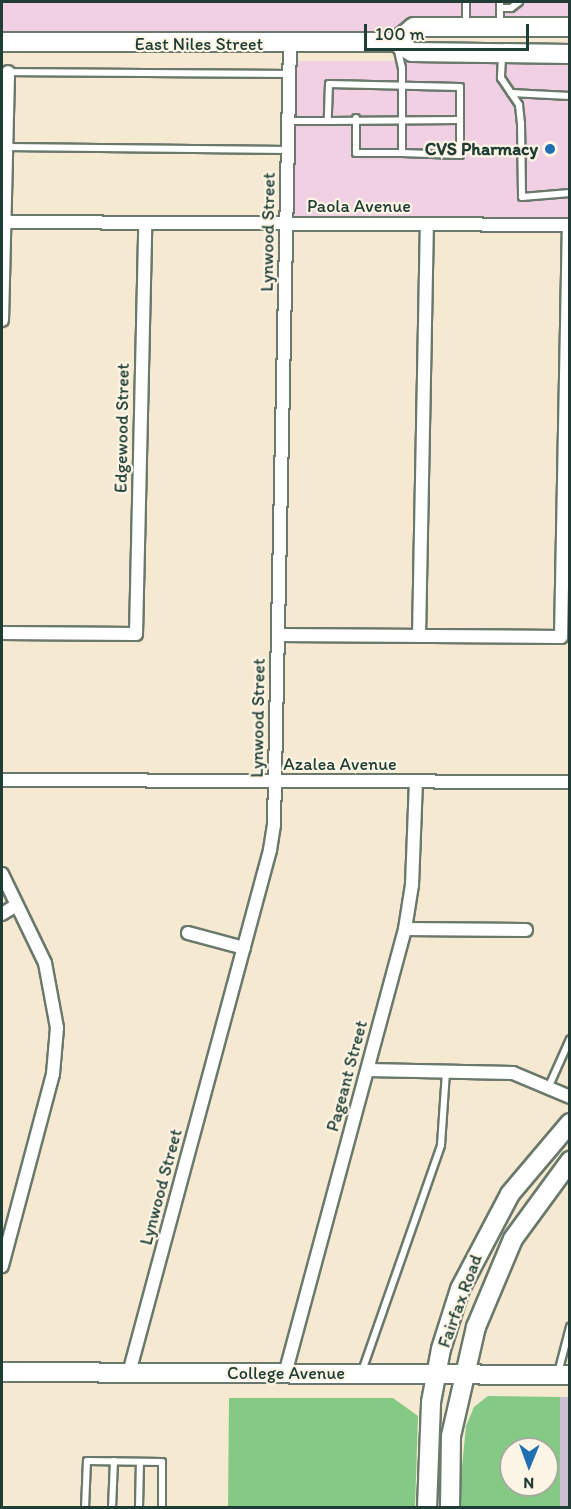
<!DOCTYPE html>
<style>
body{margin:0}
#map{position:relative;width:571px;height:1509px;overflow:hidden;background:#f6e9d1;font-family:Itim,sans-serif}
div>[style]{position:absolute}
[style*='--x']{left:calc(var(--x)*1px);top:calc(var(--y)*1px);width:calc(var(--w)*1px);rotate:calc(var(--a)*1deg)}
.built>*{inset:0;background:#f1d0e3;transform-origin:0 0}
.industrial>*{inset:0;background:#cebed1;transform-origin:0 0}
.green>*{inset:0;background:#84ca85}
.roads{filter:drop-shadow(2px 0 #6a796b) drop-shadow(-2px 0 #6a796b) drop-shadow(0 2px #6a796b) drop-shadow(0 -2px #6a796b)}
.lane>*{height:6px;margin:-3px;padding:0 3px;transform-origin:3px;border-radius:3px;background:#fff}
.street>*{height:12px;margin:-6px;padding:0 6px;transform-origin:6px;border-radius:6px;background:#fff}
.secondary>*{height:18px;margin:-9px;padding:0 9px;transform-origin:9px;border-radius:9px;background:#fff}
.dots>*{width:16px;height:16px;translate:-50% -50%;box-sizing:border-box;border:3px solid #fcf5e5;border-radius:50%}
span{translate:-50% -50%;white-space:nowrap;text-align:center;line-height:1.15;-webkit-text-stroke:4.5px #fcf5e5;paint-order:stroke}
.street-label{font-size:18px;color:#1f3d34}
.poi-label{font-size:18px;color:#1f3d34;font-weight:700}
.right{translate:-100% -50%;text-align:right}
.frame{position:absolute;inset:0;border:3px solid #1f3d34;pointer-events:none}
.north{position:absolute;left:499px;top:1437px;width:60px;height:60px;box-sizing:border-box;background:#fcf5e5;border:2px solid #a4ab9e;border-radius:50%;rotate:181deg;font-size:16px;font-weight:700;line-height:24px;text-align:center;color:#1f3d34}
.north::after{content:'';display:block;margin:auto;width:21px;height:27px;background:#1f6fb2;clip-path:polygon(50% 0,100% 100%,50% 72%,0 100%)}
.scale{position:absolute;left:364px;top:24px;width:165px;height:27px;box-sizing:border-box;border:3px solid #1f3d34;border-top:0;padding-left:8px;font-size:18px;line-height:21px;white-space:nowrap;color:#1f3d34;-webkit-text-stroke:4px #fcf5e5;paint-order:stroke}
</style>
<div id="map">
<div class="built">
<i style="left:2px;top:2px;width:567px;height:36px"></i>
<i style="left:294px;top:61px;width:275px;height:159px"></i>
</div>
<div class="industrial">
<i style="left:560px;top:1397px;width:9px;height:110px"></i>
</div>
<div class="green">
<i style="clip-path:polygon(evenodd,488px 1396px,560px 1397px,560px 1507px,458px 1508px,466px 1426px,474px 1407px,488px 1396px,511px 1449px,547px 1449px,547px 1485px,511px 1485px,511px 1449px)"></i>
<i style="clip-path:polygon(229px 1398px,393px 1398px,418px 1416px,415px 1507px,228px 1507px)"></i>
</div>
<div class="roads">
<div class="lane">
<i style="--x:466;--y:2;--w:22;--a:90"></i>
<i style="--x:500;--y:8;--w:11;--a:0"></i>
<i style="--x:511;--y:8;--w:10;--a:-37"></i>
<i style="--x:500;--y:25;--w:23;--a:-90"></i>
<i style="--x:502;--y:57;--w:21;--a:93"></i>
<i style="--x:501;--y:78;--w:32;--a:56"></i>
<i style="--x:519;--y:105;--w:18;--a:84"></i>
<i style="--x:521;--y:123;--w:74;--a:89.2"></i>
<i style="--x:522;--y:197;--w:48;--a:-4.8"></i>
<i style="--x:2;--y:72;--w:288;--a:0.4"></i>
<i style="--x:511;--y:93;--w:59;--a:2.9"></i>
<i style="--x:356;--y:118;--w:35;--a:90"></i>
<i style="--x:356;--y:153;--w:46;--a:0"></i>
<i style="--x:402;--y:153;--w:85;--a:-90"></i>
<i style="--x:402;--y:68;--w:22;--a:-103"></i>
<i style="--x:289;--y:121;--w:39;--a:0"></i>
<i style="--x:6;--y:147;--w:282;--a:0.6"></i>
<i style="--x:402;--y:153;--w:58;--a:2"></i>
<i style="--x:460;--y:155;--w:68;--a:-90"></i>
<i style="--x:460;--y:87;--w:131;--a:-178.7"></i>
<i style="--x:329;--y:84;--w:37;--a:92"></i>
<i style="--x:328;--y:121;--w:132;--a:-0.4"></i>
<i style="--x:549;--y:1086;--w:51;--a:-65.9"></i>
<i style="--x:362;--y:1371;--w:239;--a:-70.7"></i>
<i style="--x:441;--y:1145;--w:74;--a:-86.1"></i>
<i style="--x:558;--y:1373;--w:48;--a:-75.4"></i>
<i style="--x:85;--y:1508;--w:47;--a:-87.6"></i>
<i style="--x:87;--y:1461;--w:75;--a:0.8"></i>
<i style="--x:162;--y:1462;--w:46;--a:90"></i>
<i style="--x:112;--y:1508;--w:47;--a:-87.6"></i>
<i style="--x:139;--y:1508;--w:46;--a:-88.8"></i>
</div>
<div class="street">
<i style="--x:4;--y:222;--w:566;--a:0.3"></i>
<i style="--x:2;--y:320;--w:248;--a:-88.6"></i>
<i style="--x:2;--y:633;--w:134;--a:0.4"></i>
<i style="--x:136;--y:634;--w:411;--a:-88.7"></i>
<i style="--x:278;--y:635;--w:283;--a:0.4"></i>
<i style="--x:561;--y:637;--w:412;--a:-88.9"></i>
<i style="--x:419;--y:636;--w:412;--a:-88.9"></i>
<i style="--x:2;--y:780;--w:568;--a:0.2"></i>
<i style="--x:2;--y:874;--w:99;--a:64.2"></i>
<i style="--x:45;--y:963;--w:66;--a:79.5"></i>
<i style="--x:57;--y:1028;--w:46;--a:95"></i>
<i style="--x:53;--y:1074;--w:199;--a:104.9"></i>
<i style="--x:2;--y:914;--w:15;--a:-32"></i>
<i style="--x:405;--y:929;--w:121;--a:0.5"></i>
<i style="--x:188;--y:933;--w:58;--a:15"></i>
<i style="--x:368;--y:1070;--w:145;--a:1.2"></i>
<i style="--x:513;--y:1073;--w:62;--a:22.8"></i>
<i style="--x:129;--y:1373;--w:542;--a:-74.91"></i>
<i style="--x:270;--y:850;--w:25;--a:-81"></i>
<i style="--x:274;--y:825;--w:781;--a:-88.83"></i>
<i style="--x:285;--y:1374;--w:461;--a:-74.9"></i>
<i style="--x:405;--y:929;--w:45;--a:-81"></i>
<i style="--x:412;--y:885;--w:103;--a:-87.8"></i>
</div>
<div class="secondary">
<i style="--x:2;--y:42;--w:394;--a:0"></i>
<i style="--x:396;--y:42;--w:19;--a:32"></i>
<i style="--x:412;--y:52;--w:158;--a:0.7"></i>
<i style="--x:396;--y:42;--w:23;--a:-40"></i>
<i style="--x:414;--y:27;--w:156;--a:0"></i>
<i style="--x:2;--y:1372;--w:568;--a:0.3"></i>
<i style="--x:427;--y:1508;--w:106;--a:-87.8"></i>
<i style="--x:431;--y:1402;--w:54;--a:-79.3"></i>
<i style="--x:441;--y:1349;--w:63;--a:-72.4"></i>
<i style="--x:460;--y:1289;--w:107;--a:-62.2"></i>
<i style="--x:510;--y:1194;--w:93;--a:-49.8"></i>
<i style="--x:450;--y:1508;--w:72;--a:-89.2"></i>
<i style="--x:451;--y:1436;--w:112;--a:-77.1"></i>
<i style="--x:476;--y:1327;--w:95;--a:-67.2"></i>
<i style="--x:513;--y:1239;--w:97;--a:-53.8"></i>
</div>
</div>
<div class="dots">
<i style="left:550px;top:149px;background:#1f6fb2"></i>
</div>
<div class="street-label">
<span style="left:199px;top:44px">East Niles Street</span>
<span style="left:359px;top:206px">Paola Avenue</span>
<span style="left:268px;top:232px;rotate:-89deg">Lynwood Street</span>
<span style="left:122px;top:428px;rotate:-89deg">Edgewood Street</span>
<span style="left:258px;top:718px;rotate:-89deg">Lynwood Street</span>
<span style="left:340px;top:764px">Azalea Avenue</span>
<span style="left:347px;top:1076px;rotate:-75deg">Pageant Street</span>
<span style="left:161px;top:1187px;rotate:-75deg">Lynwood Street</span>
<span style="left:460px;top:1301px;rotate:-70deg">Fairfax Road</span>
<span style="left:286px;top:1373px">College Avenue</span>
</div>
<div class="poi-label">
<span class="right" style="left:538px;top:149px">CVS Pharmacy</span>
</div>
<div class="frame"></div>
<div class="north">N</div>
<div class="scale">100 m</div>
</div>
